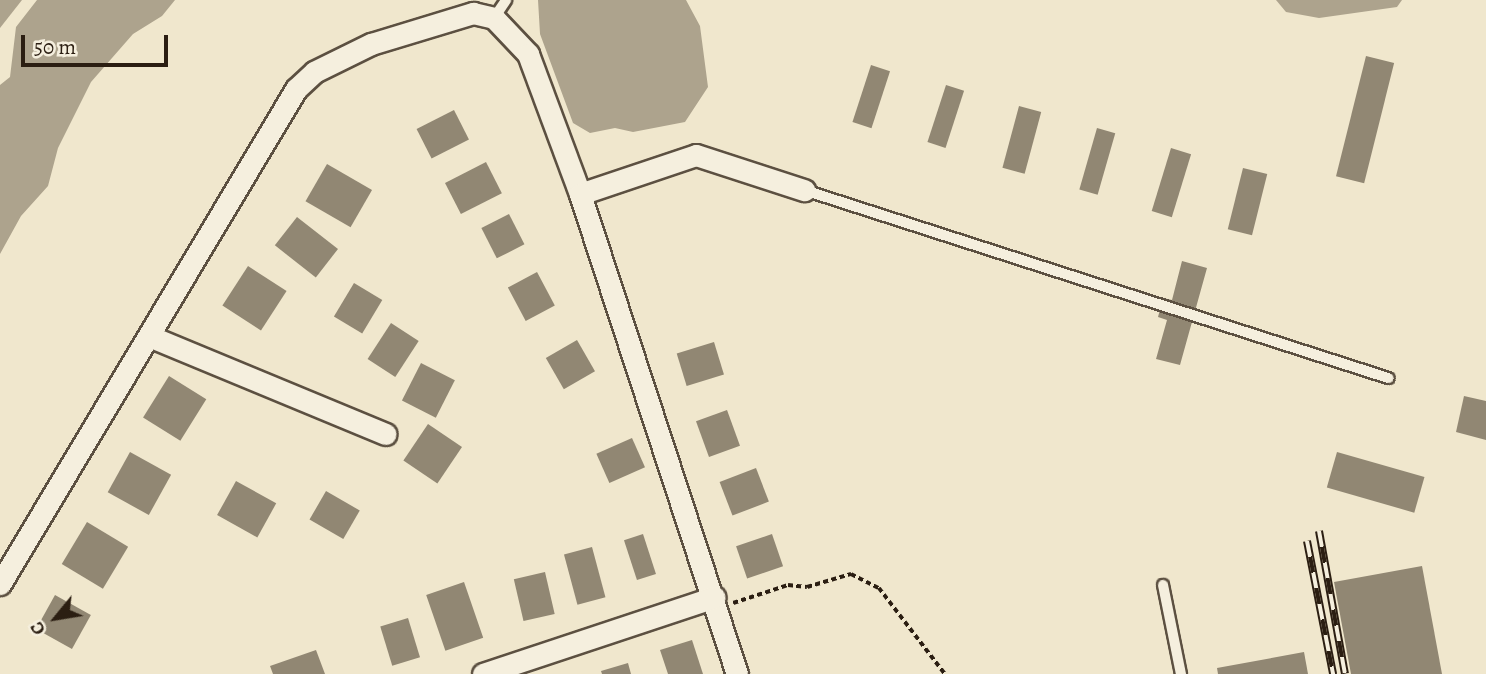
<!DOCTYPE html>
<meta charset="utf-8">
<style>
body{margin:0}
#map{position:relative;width:1486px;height:674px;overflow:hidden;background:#f0e7cd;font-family:Alegreya,serif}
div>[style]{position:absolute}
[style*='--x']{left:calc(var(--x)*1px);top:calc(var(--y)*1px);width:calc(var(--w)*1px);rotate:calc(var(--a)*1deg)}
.water>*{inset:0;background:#ada38d}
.building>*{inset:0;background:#918773;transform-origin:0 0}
.path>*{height:3.5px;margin-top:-1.75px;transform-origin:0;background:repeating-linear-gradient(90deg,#2b1e12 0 5px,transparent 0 8.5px)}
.roads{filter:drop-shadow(2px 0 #5c5041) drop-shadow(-2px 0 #5c5041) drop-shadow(0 2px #5c5041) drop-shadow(0 -2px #5c5041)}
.lane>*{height:10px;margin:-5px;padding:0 5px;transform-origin:5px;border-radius:5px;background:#f5efde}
.street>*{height:21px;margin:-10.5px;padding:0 10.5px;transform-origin:10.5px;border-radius:10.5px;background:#f5efde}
.rail>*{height:8px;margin-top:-4px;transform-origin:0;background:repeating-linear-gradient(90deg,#f5efde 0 16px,#2b1e12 0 32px);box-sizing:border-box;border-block:2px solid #2b1e12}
span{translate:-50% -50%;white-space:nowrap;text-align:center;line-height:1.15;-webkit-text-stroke:5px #f5efde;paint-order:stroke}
.north{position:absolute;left:21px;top:583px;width:70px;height:70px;-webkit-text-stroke:5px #f5efde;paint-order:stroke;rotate:240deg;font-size:19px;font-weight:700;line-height:28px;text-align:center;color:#2b1e12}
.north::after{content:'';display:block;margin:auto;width:24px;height:32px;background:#2b1e12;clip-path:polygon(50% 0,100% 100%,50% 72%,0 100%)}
.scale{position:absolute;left:21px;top:35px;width:147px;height:32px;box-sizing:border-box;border:4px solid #2b1e12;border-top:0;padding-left:9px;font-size:21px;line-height:24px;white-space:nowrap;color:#2b1e12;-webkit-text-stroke:5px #f5efde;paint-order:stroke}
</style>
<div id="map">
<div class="water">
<i style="clip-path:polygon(0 0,22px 0,0 28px)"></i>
<i style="clip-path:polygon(37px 0,175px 0,162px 16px,133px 34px,91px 82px,58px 148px,48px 186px,21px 216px,0 254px,0 85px,10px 77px,16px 27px)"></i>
<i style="clip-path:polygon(538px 0,686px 0,700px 26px,708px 87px,685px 122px,633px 132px,615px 128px,590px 133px,573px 123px,540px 34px)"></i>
<i style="clip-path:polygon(1276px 0,1402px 0,1397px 7px,1319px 18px,1286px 12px)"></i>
</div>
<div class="building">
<i style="left:1366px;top:56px;width:29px;height:124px;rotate:14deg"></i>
<i style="left:871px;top:65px;width:20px;height:60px;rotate:18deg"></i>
<i style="left:946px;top:85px;width:19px;height:60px;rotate:18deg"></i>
<i style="left:1019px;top:106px;width:23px;height:64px;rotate:15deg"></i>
<i style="left:454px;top:110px;width:33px;height:42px;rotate:63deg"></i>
<i style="left:1097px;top:128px;width:19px;height:64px;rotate:16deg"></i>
<i style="left:1171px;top:148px;width:21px;height:66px;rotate:17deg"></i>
<i style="left:486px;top:162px;width:35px;height:46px;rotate:63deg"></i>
<i style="left:327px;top:164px;width:52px;height:43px;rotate:30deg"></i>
<i style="left:1243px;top:168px;width:25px;height:63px;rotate:14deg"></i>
<i style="left:509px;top:214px;width:34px;height:31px;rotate:63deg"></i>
<i style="left:297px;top:217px;width:52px;height:36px;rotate:38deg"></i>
<i style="clip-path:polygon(1182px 261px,1207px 268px,1180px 365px,1156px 359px,1167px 320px,1158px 317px,1163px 298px,1172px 300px)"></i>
<i style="left:248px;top:266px;width:46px;height:47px;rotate:33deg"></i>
<i style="left:537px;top:272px;width:38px;height:33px;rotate:62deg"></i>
<i style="left:354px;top:283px;width:33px;height:39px;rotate:31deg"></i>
<i style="left:391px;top:323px;width:33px;height:43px;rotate:33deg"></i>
<i style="left:577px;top:340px;width:36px;height:36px;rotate:60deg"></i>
<i style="left:714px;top:342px;width:34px;height:39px;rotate:73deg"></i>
<i style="left:421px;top:363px;width:38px;height:42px;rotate:27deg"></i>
<i style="left:169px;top:376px;width:44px;height:49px;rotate:32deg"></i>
<i style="clip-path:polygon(1464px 396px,1486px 401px,1486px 440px,1456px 432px)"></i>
<i style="left:727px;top:410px;width:38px;height:33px;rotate:70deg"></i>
<i style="left:428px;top:424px;width:41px;height:44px;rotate:34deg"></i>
<i style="left:632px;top:438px;width:32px;height:39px;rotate:66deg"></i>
<i style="left:130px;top:452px;width:47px;height:46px;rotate:29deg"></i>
<i style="left:1337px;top:452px;width:91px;height:37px;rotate:16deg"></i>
<i style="left:756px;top:468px;width:36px;height:39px;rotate:69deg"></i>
<i style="left:236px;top:481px;width:46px;height:39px;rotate:29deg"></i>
<i style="left:326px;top:491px;width:39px;height:33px;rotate:30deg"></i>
<i style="left:87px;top:522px;width:48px;height:49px;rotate:31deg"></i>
<i style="left:643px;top:534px;width:42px;height:20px;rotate:72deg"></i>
<i style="left:772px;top:534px;width:34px;height:38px;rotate:71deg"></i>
<i style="left:592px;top:547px;width:52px;height:29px;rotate:75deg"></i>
<i style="clip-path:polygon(1422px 566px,1442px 674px,1351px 674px,1334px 582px)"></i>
<i style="left:545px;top:572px;width:43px;height:32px;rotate:77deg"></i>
<i style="left:464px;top:582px;width:59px;height:40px;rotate:71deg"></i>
<i style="left:55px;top:595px;width:41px;height:39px;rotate:29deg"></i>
<i style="left:408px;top:618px;width:41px;height:29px;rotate:73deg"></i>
<i style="clip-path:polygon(692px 640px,703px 674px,668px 674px,660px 650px)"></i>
<i style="clip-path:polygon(316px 650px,325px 674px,273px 674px,270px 666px)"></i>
<i style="clip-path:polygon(1304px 652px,1308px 674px,1218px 674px,1217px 668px)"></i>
<i style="clip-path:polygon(628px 663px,631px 674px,602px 674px,601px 671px)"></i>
</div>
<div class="path">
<i style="--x:733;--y:603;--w:58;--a:-18.1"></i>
<i style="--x:788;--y:585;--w:19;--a:6"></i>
<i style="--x:807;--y:587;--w:46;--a:-16.5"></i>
<i style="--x:851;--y:574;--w:31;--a:27"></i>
<i style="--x:879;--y:588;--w:108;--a:52.5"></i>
</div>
<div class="roads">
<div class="lane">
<i style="--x:494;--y:18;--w:22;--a:-56"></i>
<i style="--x:804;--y:190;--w:614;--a:17.84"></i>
<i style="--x:1163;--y:585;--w:91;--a:78.6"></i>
</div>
<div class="street">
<i style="--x:580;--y:194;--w:122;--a:-18.6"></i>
<i style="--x:696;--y:155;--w:114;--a:18"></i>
<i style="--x:149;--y:336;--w:256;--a:22.5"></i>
<i style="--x:0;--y:584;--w:577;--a:-59.12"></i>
<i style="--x:296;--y:89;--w:25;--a:-43"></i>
<i style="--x:314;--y:72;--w:64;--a:-26.2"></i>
<i style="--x:371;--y:44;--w:107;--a:-16.9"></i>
<i style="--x:473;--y:13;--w:22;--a:13"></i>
<i style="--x:494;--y:18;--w:50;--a:46.6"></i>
<i style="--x:528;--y:54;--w:149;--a:69.6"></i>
<i style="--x:580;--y:194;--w:505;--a:71.89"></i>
<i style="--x:483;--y:674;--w:244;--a:-18.4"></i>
</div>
</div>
<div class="rail">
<i style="--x:1319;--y:531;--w:145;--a:79.7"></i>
<i style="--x:1307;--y:541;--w:136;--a:78.9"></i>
</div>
<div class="north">С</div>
<div class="scale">50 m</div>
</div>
